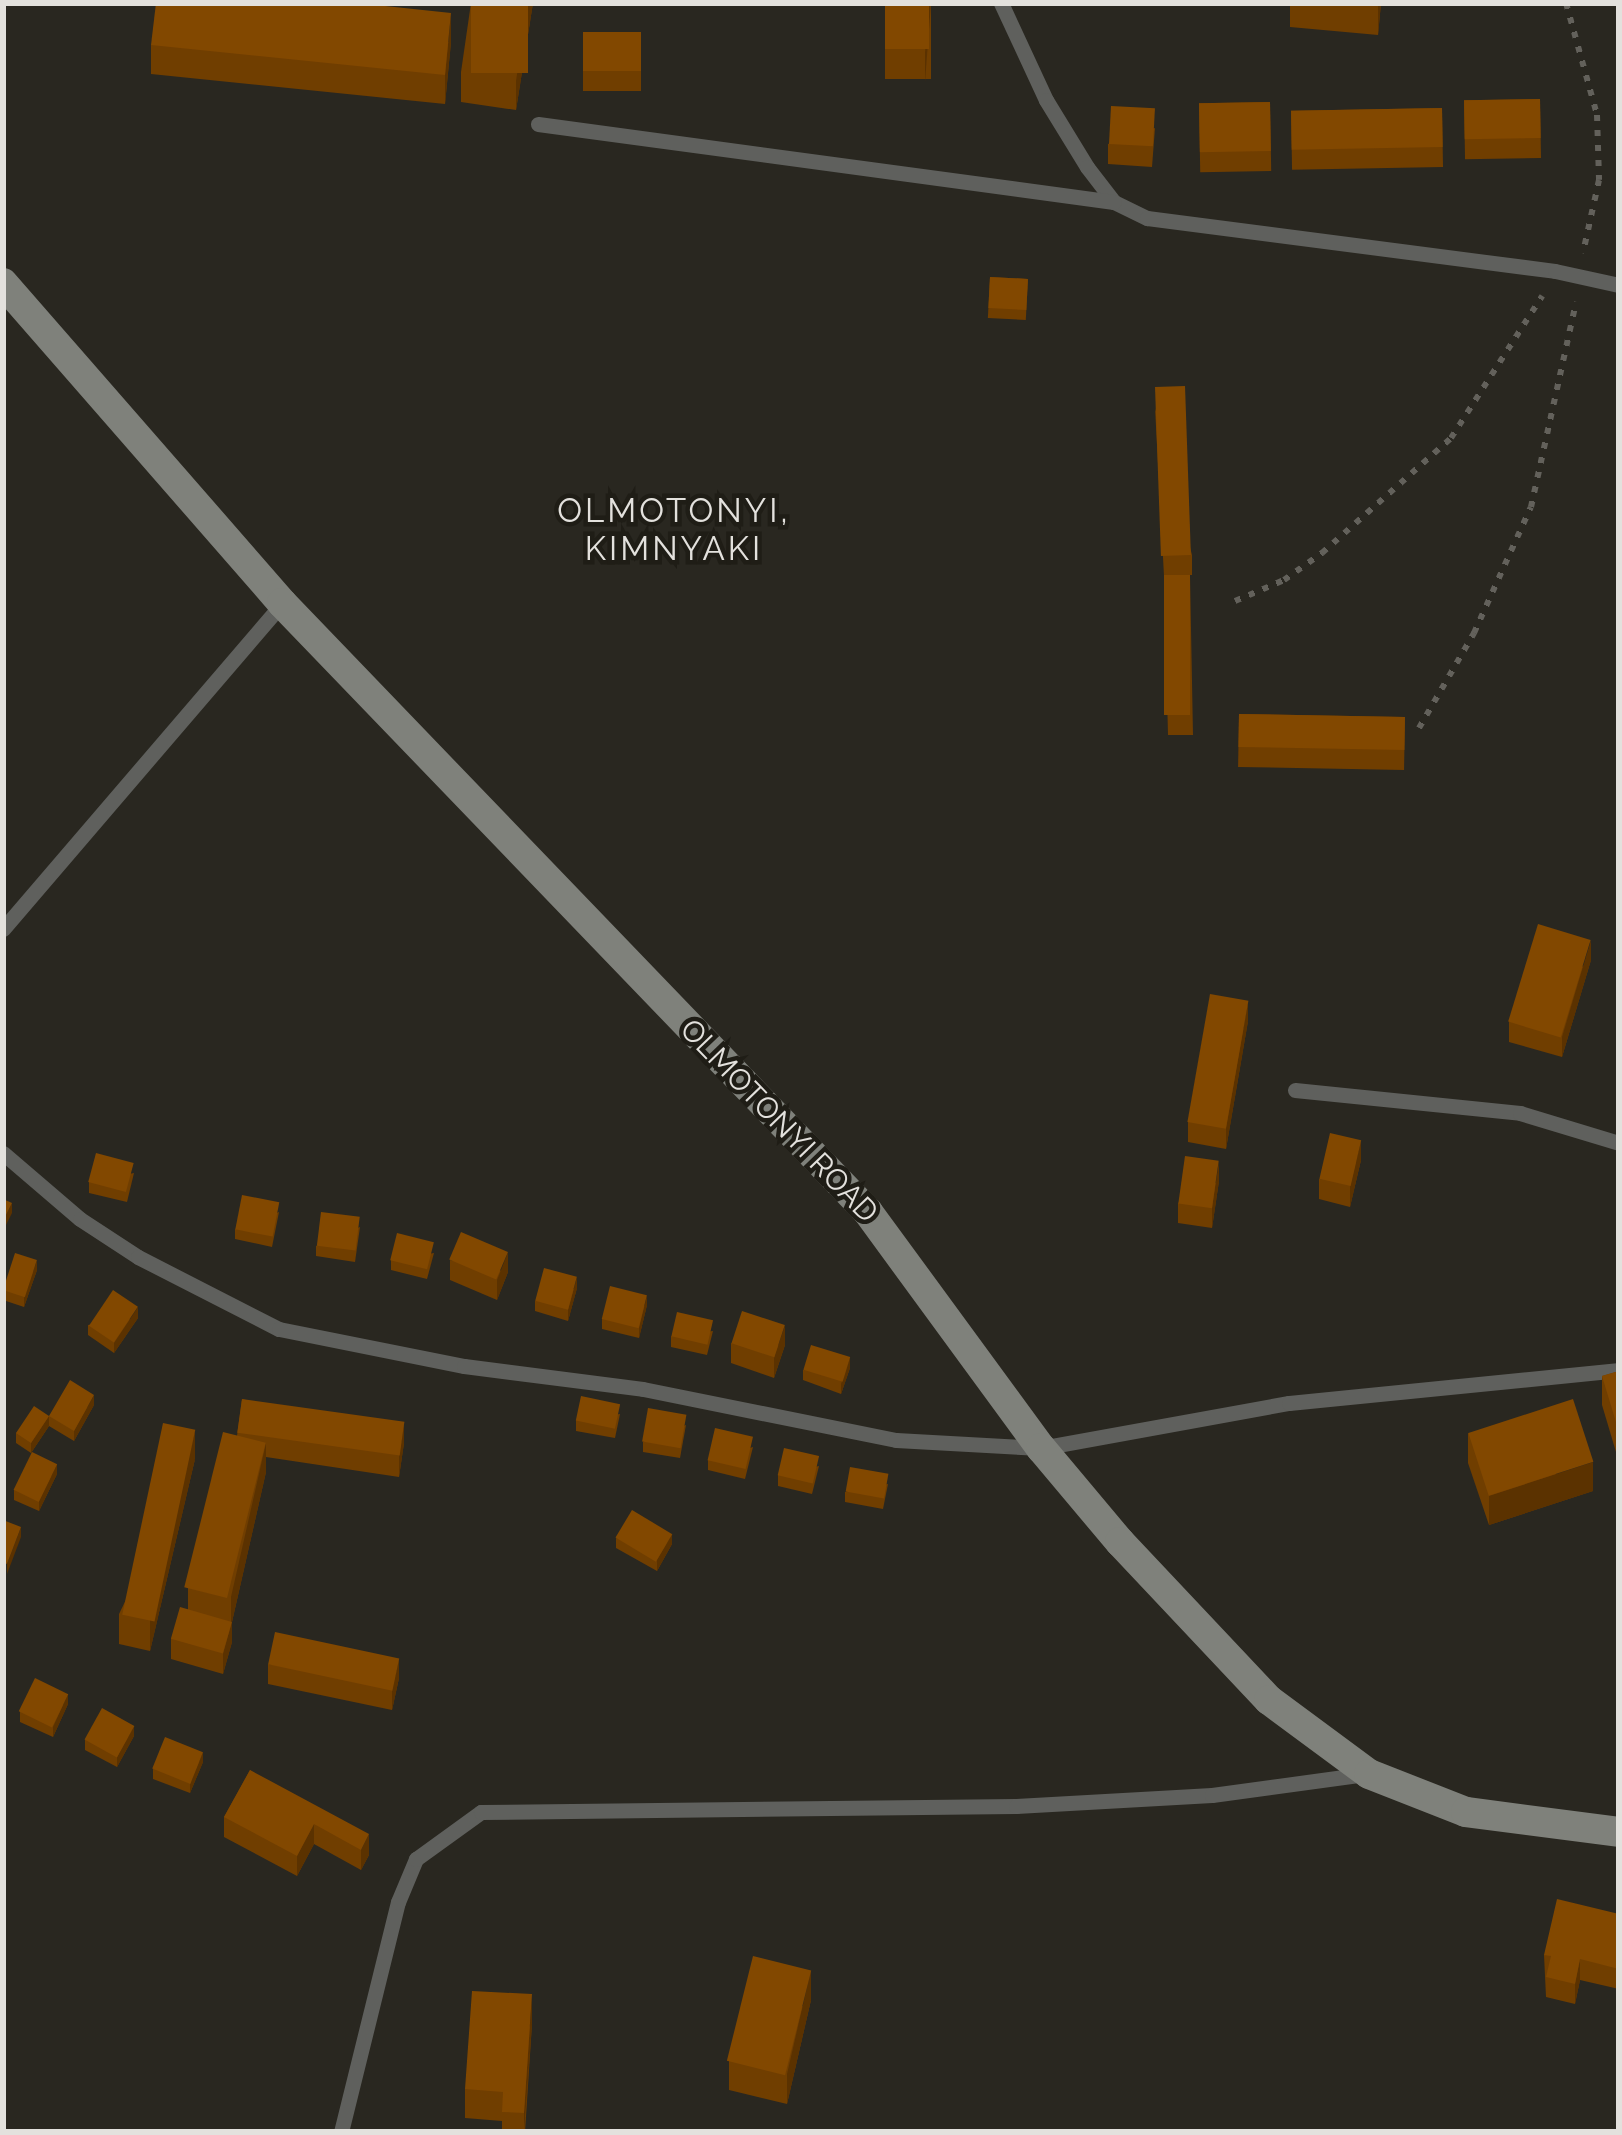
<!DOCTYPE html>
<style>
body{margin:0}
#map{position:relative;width:1622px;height:2135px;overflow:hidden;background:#292720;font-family:Raleway,sans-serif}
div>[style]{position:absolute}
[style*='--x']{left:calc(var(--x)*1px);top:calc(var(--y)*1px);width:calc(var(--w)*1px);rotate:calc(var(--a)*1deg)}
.path>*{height:6px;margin-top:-3px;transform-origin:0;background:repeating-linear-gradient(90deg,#63615b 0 6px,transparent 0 15px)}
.lane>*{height:15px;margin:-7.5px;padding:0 7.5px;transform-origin:7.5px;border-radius:7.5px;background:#5f605d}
.secondary>*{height:30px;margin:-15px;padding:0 15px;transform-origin:15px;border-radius:15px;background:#7f817b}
.wall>*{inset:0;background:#703e00;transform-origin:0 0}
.shaded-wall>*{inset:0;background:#5b3200}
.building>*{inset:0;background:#824800;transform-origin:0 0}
span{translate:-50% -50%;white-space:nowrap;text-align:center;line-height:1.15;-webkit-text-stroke:9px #1f1d16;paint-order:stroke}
.street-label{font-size:30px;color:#e3e1dd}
.neighbourhood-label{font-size:33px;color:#e3e1dd;letter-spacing:3px}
.frame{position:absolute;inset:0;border:6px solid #e3e1dd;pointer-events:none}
</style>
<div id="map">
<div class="path">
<i style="--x:1566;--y:3;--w:116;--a:74.5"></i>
<i style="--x:1597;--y:115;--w:65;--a:88.2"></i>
<i style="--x:1599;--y:180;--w:75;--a:102.4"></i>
<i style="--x:1235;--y:601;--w:53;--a:-23.2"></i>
<i style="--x:1284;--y:580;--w:47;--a:-35.4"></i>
<i style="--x:1322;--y:553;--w:173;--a:-41.7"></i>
<i style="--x:1451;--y:438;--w:169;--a:-57.3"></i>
<i style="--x:1419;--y:728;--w:110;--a:-59.9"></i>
<i style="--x:1474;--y:633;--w:138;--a:-65.7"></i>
<i style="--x:1531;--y:507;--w:210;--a:-77.6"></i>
</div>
<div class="lane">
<i style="--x:1001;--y:3;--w:107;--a:65.1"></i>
<i style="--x:1046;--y:100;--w:79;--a:58.5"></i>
<i style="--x:1087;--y:167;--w:44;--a:52.4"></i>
<i style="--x:1114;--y:202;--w:37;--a:26"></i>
<i style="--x:1147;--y:218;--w:411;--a:7.4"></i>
<i style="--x:1555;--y:271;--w:66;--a:12.3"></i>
<i style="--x:538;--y:124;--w:581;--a:7.71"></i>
<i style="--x:3;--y:929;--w:429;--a:-49.4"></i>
<i style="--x:1295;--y:1090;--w:226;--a:5.8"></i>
<i style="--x:1520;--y:1113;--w:103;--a:16.9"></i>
<i style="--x:3;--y:1153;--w:101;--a:40.6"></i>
<i style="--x:80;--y:1219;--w:69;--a:33.2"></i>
<i style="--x:138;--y:1257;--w:158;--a:27.1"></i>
<i style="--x:279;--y:1329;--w:189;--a:11.3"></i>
<i style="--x:464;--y:1366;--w:180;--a:7.3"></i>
<i style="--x:643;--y:1389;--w:258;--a:11.4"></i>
<i style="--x:896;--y:1440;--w:145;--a:3.2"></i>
<i style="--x:1041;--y:1448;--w:252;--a:-10.3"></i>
<i style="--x:1289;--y:1403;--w:332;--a:-5.7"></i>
<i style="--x:341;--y:2132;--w:237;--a:-76.1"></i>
<i style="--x:398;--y:1902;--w:47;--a:-67.3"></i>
<i style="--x:416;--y:1859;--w:80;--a:-35.9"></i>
<i style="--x:481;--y:1812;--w:535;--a:-0.64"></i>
<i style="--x:1016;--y:1806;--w:196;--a:-3.2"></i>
<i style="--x:1212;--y:1795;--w:155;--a:-7.8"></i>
</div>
<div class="secondary">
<i style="--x:3;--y:283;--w:425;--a:48.9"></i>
<i style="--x:282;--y:603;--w:845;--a:46.1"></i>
<i style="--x:868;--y:1212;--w:293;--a:53.8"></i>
<i style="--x:1041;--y:1448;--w:123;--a:50"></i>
<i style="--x:1120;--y:1542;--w:217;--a:46.7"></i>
<i style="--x:1269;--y:1700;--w:124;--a:36.5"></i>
<i style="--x:1369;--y:1774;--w:104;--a:21.4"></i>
<i style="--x:1466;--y:1812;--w:154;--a:7.4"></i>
</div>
<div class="wall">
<i style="clip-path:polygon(471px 3px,533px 3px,516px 110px,461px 102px,461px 72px)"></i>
<i style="left:885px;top:3px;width:46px;height:76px"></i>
<i style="clip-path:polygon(1290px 3px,1381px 3px,1378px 35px,1290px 27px)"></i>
<i style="left:583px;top:32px;width:58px;height:59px"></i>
<i style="clip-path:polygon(451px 42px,445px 104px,151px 74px,151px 45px)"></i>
<i style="left:1540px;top:99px;width:59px;height:76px;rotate:89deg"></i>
<i style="left:1270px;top:102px;width:69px;height:71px;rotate:89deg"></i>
<i style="left:1442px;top:108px;width:59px;height:151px;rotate:89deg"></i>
<i style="clip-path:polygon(1155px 128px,1152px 167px,1108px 164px,1108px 144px)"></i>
<i style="left:990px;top:277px;width:38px;height:41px;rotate:3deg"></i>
<i style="clip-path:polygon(1155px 408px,1192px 555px,1192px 575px,1190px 575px,1193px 735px,1168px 735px,1164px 576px)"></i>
<i style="left:1239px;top:714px;width:166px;height:53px;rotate:1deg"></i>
<i style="clip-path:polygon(1591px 960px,1562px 1057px,1509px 1042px,1509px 1022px)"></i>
<i style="clip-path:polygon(1248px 1021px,1226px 1149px,1188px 1142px,1188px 1122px)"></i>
<i style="clip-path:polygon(1361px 1160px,1350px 1207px,1319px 1199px,1319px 1179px)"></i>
<i style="clip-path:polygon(134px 1173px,127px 1202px,89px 1193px,89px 1182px)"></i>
<i style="clip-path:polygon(1219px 1181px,1212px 1228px,1178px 1223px,1178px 1203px)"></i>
<i style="clip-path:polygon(279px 1212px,272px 1247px,235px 1239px,235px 1229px)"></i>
<i style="clip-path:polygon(360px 1227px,355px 1262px,316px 1256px,316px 1246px)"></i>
<i style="clip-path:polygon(434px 1253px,427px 1279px,391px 1270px,391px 1260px)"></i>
<i style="clip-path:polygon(450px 1260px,508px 1272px,497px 1300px,450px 1280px)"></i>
<i style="clip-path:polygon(37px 1270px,24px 1307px,3px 1300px,3px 1288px)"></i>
<i style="clip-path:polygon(577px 1288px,568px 1321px,535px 1311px,535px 1301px)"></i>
<i style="clip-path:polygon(647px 1305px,639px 1338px,602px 1329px,602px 1319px)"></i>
<i style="clip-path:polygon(138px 1318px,114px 1353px,88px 1335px,88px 1325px)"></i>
<i style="clip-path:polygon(713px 1331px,707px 1355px,671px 1347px,671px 1336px)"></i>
<i style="clip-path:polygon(731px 1343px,785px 1345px,774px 1378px,731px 1363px)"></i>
<i style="clip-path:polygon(850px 1368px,841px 1394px,803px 1380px,803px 1370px)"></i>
<i style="clip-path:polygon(1619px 1371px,1619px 1462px,1602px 1405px,1602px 1376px)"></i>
<i style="clip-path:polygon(242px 1399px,404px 1443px,399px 1477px,266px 1457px,266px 1472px,232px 1622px,232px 1642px,223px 1674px,171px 1659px,171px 1639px,188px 1609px,188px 1588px,237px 1436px)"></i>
<i style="clip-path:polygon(94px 1405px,74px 1441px,49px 1426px,31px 1453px,16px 1443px,16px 1433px,49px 1416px)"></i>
<i style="clip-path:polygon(620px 1414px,615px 1438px,576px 1431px,576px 1420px)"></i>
<i style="clip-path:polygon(686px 1425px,680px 1458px,643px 1452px,643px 1442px)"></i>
<i style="clip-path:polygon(1468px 1433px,1593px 1491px,1489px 1525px,1468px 1463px)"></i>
<i style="clip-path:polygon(753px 1447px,745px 1479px,708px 1470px,708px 1460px)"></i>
<i style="clip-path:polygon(195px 1459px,150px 1651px,119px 1644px,119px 1614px)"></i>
<i style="clip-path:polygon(819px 1466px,812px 1494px,778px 1486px,778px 1475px)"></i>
<i style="clip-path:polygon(57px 1474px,39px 1511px,14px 1500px,14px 1490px)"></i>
<i style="clip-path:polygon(888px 1484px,883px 1509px,845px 1502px,845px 1492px)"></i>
<i style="clip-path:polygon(616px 1538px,672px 1544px,657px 1571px,616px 1548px)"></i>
<i style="clip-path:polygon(268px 1664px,399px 1678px,392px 1710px,268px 1684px)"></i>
<i style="clip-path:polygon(68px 1704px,53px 1737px,20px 1722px,20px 1712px)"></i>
<i style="clip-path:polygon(134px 1736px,117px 1767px,85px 1750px,85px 1740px)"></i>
<i style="clip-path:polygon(203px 1762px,190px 1793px,153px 1779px,153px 1769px)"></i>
<i style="clip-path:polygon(250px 1770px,369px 1855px,361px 1870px,314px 1844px,297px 1876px,224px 1837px,224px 1817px)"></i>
<i style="clip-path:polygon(1619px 1914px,1619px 1989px,1580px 1980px,1575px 2004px,1546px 1997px,1544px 1955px)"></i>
<i style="clip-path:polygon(811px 2000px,787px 2104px,729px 2090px,729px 2061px)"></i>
<i style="clip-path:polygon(532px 2024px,525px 2132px,502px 2132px,502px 2121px,465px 2118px,465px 2089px)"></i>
</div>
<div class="shaded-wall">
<i style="clip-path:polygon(528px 3px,533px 3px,516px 110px,516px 81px)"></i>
<i style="clip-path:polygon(929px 3px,931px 3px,925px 82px,925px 53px)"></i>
<i style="clip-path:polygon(1378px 3px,1381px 3px,1378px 35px)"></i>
<i style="clip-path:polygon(451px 13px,451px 42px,445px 104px,445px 75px)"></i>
<i style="clip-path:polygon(1591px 940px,1591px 960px,1562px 1057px,1562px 1037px)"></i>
<i style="clip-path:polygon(1248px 1001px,1248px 1021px,1226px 1149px,1226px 1129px)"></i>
<i style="clip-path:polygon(1361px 1140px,1361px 1160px,1350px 1207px,1350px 1187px)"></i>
<i style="clip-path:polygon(1219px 1161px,1219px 1181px,1212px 1228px,1212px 1208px)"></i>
<i style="clip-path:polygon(12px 1203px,12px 1213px,3px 1231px,3px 1221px)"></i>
<i style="clip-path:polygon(508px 1252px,508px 1272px,497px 1300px,497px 1280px)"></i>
<i style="clip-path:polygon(37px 1260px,37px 1270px,24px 1307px,24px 1297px)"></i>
<i style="clip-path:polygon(577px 1277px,577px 1288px,568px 1321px,568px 1310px)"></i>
<i style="clip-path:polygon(647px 1295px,647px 1305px,639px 1338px,639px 1328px)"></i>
<i style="clip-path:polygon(138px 1307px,138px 1318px,114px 1353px,114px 1343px)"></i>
<i style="clip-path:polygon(785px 1325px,785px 1345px,774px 1378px,774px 1358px)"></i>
<i style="clip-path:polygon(850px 1357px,850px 1368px,841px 1394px,841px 1384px)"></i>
<i style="clip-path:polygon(94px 1395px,94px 1405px,74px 1441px,74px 1431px)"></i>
<i style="clip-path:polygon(49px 1416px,49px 1426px,31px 1453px,31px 1443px)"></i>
<i style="clip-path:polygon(404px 1423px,404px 1443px,399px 1477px,399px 1457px)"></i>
<i style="clip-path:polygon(195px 1430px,195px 1459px,150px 1651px,150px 1621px)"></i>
<i style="clip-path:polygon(266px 1443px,266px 1472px,232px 1622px,232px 1642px,223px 1674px,223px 1654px,231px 1625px,231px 1597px)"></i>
<i style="clip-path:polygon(1593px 1462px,1593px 1491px,1489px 1525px,1489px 1496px)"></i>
<i style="clip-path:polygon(57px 1464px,57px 1474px,39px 1511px,39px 1501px)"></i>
<i style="clip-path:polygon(21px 1527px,21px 1537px,7px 1574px,7px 1564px)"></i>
<i style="clip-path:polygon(672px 1534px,672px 1544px,657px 1571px,657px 1560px)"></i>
<i style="clip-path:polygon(399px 1658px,399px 1678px,392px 1710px,392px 1690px)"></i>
<i style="clip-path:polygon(68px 1694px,68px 1704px,53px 1737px,53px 1727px)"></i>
<i style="clip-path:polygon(134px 1726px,134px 1736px,117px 1767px,117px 1757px)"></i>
<i style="clip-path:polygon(203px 1752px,203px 1762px,190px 1793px,190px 1783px)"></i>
<i style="clip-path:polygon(314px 1824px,314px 1844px,297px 1876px,297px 1856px)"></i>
<i style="clip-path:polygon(369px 1834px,369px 1855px,361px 1870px,361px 1850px)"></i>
<i style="clip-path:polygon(1580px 1959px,1580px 1980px,1575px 2004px,1575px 1984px)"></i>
<i style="clip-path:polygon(811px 1970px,811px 2000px,787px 2104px,787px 2074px)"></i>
<i style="clip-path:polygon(532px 1994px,532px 2024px,524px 2132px,524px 2113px)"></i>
</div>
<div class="building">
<i style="clip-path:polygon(156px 3px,357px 3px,451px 13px,445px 75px,151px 45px)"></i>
<i style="left:471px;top:3px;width:57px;height:70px"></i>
<i style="left:885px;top:3px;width:44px;height:46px"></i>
<i style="clip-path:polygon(1347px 3px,1378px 3px,1378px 6px)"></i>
<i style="left:583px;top:32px;width:58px;height:39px"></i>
<i style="left:1540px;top:99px;width:39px;height:76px;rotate:89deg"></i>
<i style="left:1270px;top:102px;width:49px;height:71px;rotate:89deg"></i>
<i style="left:1111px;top:106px;width:44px;height:38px;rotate:3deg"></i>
<i style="left:1442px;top:108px;width:39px;height:151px;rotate:89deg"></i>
<i style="left:990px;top:277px;width:38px;height:31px;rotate:3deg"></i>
<i style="left:1185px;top:386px;width:169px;height:30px;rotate:88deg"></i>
<i style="left:1164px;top:575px;width:26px;height:140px"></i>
<i style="left:1239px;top:714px;width:166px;height:33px;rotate:1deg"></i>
<i style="left:1538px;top:924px;width:55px;height:102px;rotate:17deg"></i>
<i style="left:1210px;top:994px;width:39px;height:130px;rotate:10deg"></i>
<i style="left:1330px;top:1133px;width:32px;height:47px;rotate:13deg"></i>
<i style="left:96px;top:1153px;width:39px;height:30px;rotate:15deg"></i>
<i style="left:1185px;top:1156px;width:34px;height:48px;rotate:8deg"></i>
<i style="left:242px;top:1195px;width:38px;height:35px;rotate:11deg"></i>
<i style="clip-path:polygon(3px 1199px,12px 1203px,3px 1221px)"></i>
<i style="left:321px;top:1212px;width:39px;height:34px;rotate:7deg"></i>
<i style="left:461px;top:1232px;width:51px;height:30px;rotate:23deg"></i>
<i style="left:397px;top:1233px;width:38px;height:28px;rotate:14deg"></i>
<i style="left:15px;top:1253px;width:23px;height:39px;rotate:18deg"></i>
<i style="left:544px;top:1268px;width:34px;height:34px;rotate:15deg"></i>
<i style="left:610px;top:1286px;width:38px;height:34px;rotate:14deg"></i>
<i style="left:113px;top:1290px;width:30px;height:43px;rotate:34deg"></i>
<i style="left:742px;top:1311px;width:45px;height:34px;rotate:18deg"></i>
<i style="left:677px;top:1312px;width:37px;height:25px;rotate:13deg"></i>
<i style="left:811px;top:1345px;width:41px;height:26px;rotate:17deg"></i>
<i style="clip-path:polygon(1619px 1371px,1619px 1432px,1602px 1376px)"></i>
<i style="clip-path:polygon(70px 1380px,94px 1395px,74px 1431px,49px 1416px,31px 1443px,16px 1433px,34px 1406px,49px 1416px)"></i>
<i style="left:581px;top:1396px;width:40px;height:25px;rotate:12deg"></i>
<i style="left:242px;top:1399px;width:164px;height:34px;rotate:8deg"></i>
<i style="left:1573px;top:1399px;width:66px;height:110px;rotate:72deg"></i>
<i style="left:648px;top:1408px;width:39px;height:34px;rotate:10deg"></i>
<i style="left:163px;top:1423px;width:33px;height:196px;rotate:12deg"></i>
<i style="left:715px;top:1428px;width:39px;height:33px;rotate:13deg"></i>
<i style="left:223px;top:1432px;width:44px;height:160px;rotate:14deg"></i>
<i style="left:784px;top:1448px;width:36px;height:28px;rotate:13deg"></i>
<i style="left:32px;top:1452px;width:28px;height:42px;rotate:26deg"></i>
<i style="left:850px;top:1467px;width:39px;height:25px;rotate:10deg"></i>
<i style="left:632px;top:1510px;width:47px;height:32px;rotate:31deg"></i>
<i style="clip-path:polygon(3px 1520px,21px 1527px,7px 1564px,3px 1562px)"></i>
<i style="left:180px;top:1607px;width:54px;height:33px;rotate:16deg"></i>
<i style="left:275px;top:1632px;width:127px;height:33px;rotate:12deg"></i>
<i style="left:35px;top:1678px;width:37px;height:37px;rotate:26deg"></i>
<i style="left:102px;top:1708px;width:37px;height:36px;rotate:29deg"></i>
<i style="left:165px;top:1737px;width:41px;height:34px;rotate:22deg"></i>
<i style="clip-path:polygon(250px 1770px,369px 1834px,361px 1850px,314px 1824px,297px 1856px,224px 1817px)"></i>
<i style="clip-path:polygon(1557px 1899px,1619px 1914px,1619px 1969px,1580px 1959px,1575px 1984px,1546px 1977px,1551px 1956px,1544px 1955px)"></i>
<i style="left:753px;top:1956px;width:60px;height:108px;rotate:14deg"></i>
<i style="clip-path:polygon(472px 1991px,532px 1994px,524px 2113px,502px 2112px,503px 2092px,465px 2089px)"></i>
</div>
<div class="street-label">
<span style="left:779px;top:1121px;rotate:46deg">OLMOTONYI ROAD</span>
</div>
<div class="neighbourhood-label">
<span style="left:674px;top:530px">OLMOTONYI,<br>KIMNYAKI</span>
</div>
<div class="frame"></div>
</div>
